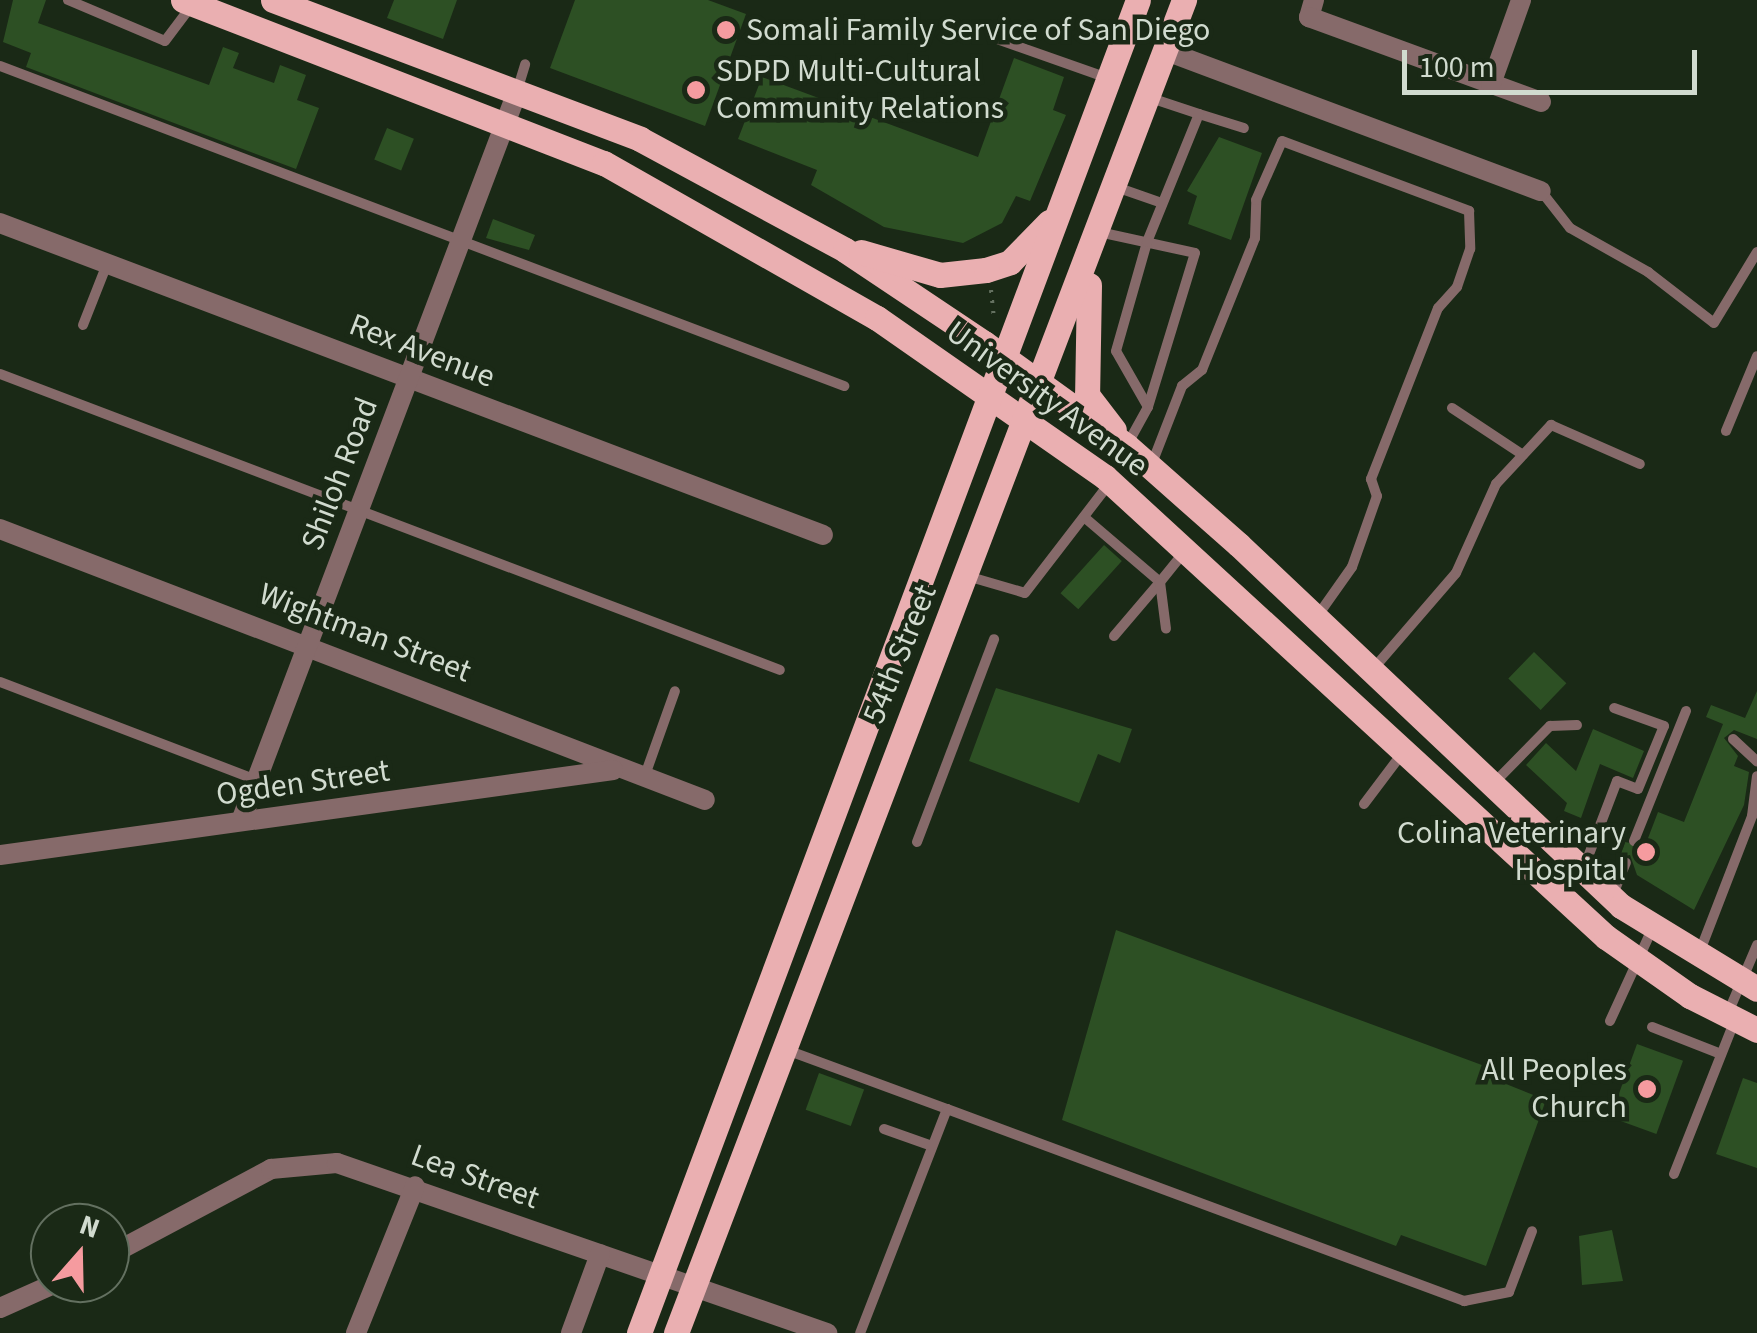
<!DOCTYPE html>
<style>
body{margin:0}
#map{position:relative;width:1757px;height:1333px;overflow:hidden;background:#1a2916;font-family:"Source Sans 3",sans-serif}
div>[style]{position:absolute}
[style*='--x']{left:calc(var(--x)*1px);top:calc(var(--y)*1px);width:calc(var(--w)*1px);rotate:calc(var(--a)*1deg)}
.building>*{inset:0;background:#2d5024;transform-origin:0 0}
.path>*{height:4px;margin-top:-2px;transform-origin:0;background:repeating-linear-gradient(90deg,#647160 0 2.5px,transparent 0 10.5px)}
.service>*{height:10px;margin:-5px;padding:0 5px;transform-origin:5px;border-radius:5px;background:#866a6a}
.minor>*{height:20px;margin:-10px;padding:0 10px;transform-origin:10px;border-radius:10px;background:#866a6a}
.primary>*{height:25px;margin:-12.5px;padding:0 12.5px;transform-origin:12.5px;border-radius:12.5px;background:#eaafb1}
.dots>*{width:28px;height:28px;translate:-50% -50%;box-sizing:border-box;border:5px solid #1a2916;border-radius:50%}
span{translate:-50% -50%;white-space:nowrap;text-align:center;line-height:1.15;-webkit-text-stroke:9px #1a2916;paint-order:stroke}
.poi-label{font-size:32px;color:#d1dbcf}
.left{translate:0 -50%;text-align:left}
.right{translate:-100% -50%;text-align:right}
.street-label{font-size:32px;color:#d1dbcf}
.north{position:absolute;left:30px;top:1203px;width:100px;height:100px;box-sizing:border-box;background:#1a2916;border:2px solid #637060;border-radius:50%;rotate:20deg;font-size:28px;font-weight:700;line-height:40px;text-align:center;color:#d1dbcf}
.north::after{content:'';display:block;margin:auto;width:35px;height:45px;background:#f59b9f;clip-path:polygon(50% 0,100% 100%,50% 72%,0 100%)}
.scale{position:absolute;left:1402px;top:50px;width:295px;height:45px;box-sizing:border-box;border:5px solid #d1dbcf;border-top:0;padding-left:12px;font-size:30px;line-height:35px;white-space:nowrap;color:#d1dbcf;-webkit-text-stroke:8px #1a2916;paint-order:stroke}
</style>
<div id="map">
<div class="building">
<i style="clip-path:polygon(13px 0,46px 0,38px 23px,209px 85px,223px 47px,239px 53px,233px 68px,274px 83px,280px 65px,306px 75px,297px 100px,319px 108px,296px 169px,26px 67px,31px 53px,3px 42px)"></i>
<i style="clip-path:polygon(394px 0,457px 0,443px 39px,387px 18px)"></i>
<i style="clip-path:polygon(575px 0,708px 0,746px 14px,705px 126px,550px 68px)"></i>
<i style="clip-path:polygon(1014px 58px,1064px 77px,1053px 110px,1066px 115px,1030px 201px,1016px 196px,1002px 223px,963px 243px,884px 227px,811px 185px,817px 170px,738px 139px,762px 77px,978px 157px)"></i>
<i style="left:387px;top:128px;width:29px;height:34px;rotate:22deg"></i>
<i style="clip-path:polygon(1219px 137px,1262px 153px,1231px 240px,1188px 224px,1197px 196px,1187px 191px)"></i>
<i style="clip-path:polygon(493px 219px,535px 235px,529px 250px,486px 238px)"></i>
<i style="left:1104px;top:545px;width:24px;height:65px;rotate:42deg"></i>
<i style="left:1534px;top:652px;width:45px;height:37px;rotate:44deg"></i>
<i style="clip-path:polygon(996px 688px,1132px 729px,1120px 763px,1098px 754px,1079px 803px,969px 761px)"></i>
<i style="clip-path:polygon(1757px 691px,1757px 739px,1734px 730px,1724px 738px,1738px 756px,1734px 766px,1749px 772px,1744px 805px,1694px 910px,1637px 875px,1630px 855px,1620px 857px,1625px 842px,1645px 846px,1658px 812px,1684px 822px,1723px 724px,1706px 717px,1711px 705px,1745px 718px)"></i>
<i style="clip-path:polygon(1593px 729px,1644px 751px,1633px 778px,1600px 764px,1581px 818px,1564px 811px,1567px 803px,1526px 765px,1546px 743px,1576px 771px)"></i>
<i style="clip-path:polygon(1116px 930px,1509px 1075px,1506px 1084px,1546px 1100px,1486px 1266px,1401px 1235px,1396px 1246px,1062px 1120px)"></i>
<i style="left:1637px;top:1044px;width:49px;height:78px;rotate:20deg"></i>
<i style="left:819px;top:1073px;width:48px;height:39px;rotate:20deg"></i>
<i style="clip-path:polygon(1743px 1078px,1757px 1083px,1757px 1168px,1716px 1154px)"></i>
<i style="clip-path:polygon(1612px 1230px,1623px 1281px,1582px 1285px,1579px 1236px)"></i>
</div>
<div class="path">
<i style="--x:991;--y:290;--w:30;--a:84"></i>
</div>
<div class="service">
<i style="--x:68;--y:0;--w:105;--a:22.9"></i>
<i style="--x:165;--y:41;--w:45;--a:-53.1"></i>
<i style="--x:997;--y:39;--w:118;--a:19.4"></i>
<i style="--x:0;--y:66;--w:903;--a:20.76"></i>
<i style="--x:517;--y:91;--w:28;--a:-73"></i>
<i style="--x:1199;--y:114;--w:47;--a:17.3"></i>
<i style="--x:1116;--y:187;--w:49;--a:19.2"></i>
<i style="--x:1541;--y:191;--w:47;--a:51.9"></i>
<i style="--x:1570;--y:228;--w:90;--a:29.4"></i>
<i style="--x:1648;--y:272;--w:83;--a:37.7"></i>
<i style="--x:1714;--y:323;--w:83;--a:-58.8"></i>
<i style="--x:1099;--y:232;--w:98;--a:12.3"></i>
<i style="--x:1195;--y:253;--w:161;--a:107"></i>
<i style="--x:83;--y:325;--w:66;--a:-68.5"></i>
<i style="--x:0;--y:374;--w:834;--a:20.78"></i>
<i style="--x:1452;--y:408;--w:85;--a:33.5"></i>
<i style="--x:1726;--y:431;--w:81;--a:-67.5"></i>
<i style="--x:1127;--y:445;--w:43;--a:-61.1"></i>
<i style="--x:1148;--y:407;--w:64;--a:-119.7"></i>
<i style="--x:1116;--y:351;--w:113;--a:-74.1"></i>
<i style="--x:1147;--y:242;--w:138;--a:-67.9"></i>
<i style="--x:1199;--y:114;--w:54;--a:-161.6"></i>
<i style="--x:1151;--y:466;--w:86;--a:-68.8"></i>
<i style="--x:1182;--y:386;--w:26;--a:-39"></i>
<i style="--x:1202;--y:370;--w:142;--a:-68.1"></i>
<i style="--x:1255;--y:238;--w:38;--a:-88"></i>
<i style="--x:1256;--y:200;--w:64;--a:-66.2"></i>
<i style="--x:1282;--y:141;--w:200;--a:20.5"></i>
<i style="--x:1469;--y:211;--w:38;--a:88"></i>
<i style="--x:1470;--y:249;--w:40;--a:108.9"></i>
<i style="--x:1457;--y:287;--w:28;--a:132"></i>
<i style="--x:1438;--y:308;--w:184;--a:111.4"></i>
<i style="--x:1371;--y:479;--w:18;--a:71"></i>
<i style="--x:1377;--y:496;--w:75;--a:109.4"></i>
<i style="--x:1352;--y:567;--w:62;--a:125.2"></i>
<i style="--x:1084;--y:517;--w:100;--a:40.5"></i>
<i style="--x:1160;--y:582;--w:38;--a:-51"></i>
<i style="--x:967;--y:576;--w:60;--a:16.3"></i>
<i style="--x:1025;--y:593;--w:138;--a:-52.4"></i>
<i style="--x:1114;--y:636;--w:71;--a:-49.6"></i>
<i style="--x:1160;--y:582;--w:47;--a:82.7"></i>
<i style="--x:1374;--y:668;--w:125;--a:-49.2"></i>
<i style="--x:1456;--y:573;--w:98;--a:-65.8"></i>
<i style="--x:1496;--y:484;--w:81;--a:-47"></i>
<i style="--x:1551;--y:425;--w:97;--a:23.7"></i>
<i style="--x:0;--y:682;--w:274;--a:20.9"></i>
<i style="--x:1733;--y:739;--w:33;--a:43"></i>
<i style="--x:644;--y:778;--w:92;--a:-70.4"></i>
<i style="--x:1492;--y:785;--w:83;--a:-45.5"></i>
<i style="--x:1550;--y:726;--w:27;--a:-2"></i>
<i style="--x:1364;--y:804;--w:66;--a:-53"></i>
<i style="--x:1634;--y:841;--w:140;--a:-68.2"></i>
<i style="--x:917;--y:842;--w:217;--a:-69.2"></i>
<i style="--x:1583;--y:870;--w:95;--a:-69.1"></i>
<i style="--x:1617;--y:781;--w:22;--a:21"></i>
<i style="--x:1638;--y:789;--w:68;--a:-67.6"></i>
<i style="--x:1664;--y:726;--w:53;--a:-160.2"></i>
<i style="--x:1612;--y:897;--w:37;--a:-68"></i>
<i style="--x:1700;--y:951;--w:145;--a:-68.9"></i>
<i style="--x:1752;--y:816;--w:40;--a:-82.9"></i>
<i style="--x:1728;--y:1013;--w:74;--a:-66.9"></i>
<i style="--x:1610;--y:1021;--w:103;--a:-65.4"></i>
<i style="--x:1652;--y:1027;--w:74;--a:21.4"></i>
<i style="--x:784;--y:1049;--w:174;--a:20.2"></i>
<i style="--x:947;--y:1109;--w:240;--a:111.2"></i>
<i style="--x:947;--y:1109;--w:552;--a:20.37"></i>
<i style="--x:1464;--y:1301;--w:46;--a:-11.3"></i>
<i style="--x:1509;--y:1292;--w:65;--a:-69.3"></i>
<i style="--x:884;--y:1129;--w:51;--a:19.5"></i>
<i style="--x:1674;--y:1174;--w:166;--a:-68.4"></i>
</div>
<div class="minor">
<i style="--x:1314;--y:0;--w:18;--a:106"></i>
<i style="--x:1309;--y:17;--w:247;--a:20.1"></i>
<i style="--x:1166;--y:51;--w:400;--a:20.5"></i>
<i style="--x:1491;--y:84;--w:89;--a:-70.3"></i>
<i style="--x:0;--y:223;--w:880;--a:20.76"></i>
<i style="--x:0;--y:529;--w:755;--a:21.03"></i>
<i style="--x:241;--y:821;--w:779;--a:-69.26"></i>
<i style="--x:0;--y:855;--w:619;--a:-7.89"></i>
<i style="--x:110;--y:1255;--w:183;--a:-28.1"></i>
<i style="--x:271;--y:1169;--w:66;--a:-5.2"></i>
<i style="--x:337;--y:1163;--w:519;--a:19.13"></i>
<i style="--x:0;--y:1308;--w:61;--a:-24.1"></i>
<i style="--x:356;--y:1333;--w:158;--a:-68.1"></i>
<i style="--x:571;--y:1333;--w:84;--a:-69.8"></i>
</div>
<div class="primary">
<i style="--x:183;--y:0;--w:451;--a:21.2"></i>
<i style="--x:604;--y:163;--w:314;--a:29.6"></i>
<i style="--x:877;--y:318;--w:278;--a:34.9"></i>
<i style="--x:1105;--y:477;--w:680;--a:42.56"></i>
<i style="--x:1606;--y:937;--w:103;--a:35.1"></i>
<i style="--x:1690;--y:996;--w:75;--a:26.9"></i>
<i style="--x:273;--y:0;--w:392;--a:20.7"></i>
<i style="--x:640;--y:139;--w:233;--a:28.4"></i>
<i style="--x:845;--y:250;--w:167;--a:33.8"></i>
<i style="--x:984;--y:343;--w:176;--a:35.8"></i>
<i style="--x:1127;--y:446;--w:149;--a:41.5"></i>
<i style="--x:1239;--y:545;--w:526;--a:43.38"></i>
<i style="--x:1621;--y:906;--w:159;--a:31.4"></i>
<i style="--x:861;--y:252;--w:82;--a:16.2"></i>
<i style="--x:940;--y:275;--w:46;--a:-6.2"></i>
<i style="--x:986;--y:270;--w:25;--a:-18"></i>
<i style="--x:1010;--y:262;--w:56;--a:-45.7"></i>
<i style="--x:1089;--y:285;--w:110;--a:91"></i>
<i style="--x:1087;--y:395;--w:44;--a:52.4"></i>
<i style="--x:639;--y:1333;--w:1423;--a:-69.48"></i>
<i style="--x:676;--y:1333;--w:1427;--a:-69.14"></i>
</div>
<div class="dots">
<i style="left:726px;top:30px;background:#f59b9f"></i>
<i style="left:696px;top:90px;background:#f59b9f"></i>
<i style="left:1646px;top:852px;background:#f59b9f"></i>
<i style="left:1647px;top:1089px;background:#f59b9f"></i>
</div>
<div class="poi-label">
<span class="left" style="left:746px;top:30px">Somali Family Service of San Diego</span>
<span class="left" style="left:716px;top:90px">SDPD Multi-Cultural<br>Community Relations</span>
<span class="right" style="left:1626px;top:852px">Colina Veterinary<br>Hospital</span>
<span class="right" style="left:1627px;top:1089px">All Peoples<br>Church</span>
</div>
<div class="street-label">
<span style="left:422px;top:351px;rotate:21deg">Rex Avenue</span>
<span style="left:1047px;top:399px;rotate:36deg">University Avenue</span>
<span style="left:340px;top:474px;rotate:-69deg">Shiloh Road</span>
<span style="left:365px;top:633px;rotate:21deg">Wightman Street</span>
<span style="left:900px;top:654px;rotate:-68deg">54th Street</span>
<span style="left:303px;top:783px;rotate:-8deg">Ogden Street</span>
<span style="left:475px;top:1177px;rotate:20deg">Lea Street</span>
</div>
<div class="north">N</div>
<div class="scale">100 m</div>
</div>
